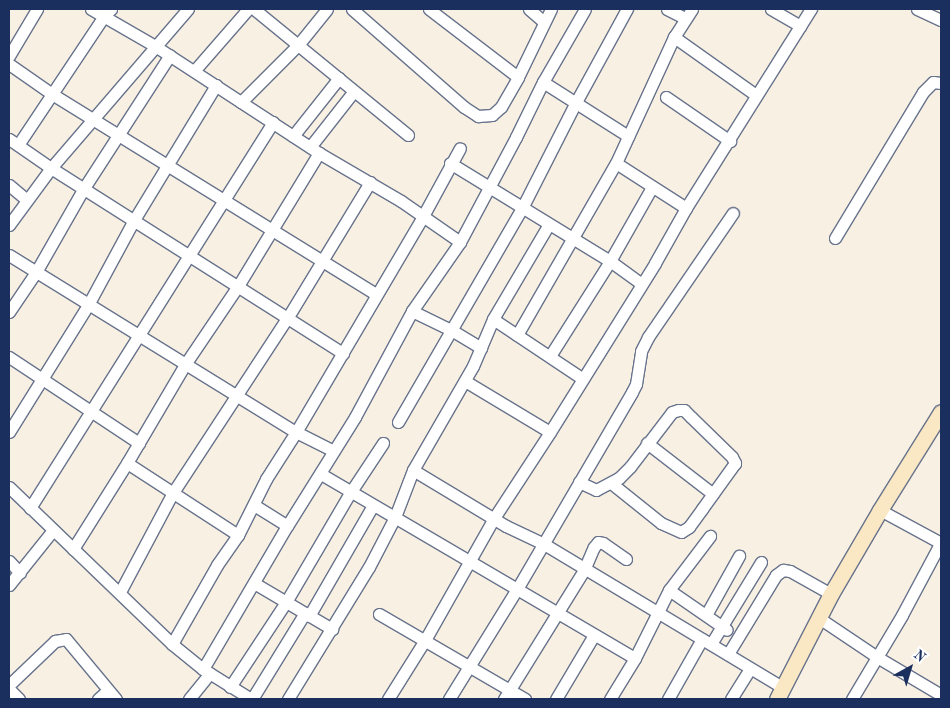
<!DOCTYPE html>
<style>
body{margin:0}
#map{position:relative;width:950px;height:708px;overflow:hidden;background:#f8f0e2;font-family:"Old Standard TT",serif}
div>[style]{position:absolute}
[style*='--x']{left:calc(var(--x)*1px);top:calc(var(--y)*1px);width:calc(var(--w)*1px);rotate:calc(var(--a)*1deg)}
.roads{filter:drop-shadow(1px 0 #68738c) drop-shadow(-1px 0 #68738c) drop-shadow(0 1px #68738c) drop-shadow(0 -1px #68738c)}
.minor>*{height:11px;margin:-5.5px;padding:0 5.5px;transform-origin:5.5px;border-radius:5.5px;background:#fff}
.secondary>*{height:15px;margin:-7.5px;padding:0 7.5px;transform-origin:7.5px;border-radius:7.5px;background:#fae7c3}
span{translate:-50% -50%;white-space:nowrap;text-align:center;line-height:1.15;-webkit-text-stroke:5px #fff;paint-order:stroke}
.frame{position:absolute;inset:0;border:10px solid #1b2f5e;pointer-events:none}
.north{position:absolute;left:885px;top:643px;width:50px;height:50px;-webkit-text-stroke:4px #fff;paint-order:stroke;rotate:39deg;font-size:14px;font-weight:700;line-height:20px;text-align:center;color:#1b2f5e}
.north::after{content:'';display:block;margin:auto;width:18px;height:22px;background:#1b2f5e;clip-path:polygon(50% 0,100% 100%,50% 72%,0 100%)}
</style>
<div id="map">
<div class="roads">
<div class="minor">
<i style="--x:91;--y:9;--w:74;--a:30"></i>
<i style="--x:155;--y:46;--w:196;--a:33.1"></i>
<i style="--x:319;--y:153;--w:95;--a:30.3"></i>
<i style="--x:401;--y:201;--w:72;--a:34.8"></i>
<i style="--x:254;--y:9;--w:199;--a:39.3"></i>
<i style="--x:352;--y:9;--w:149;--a:41.2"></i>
<i style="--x:464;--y:107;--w:17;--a:33"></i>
<i style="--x:478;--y:116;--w:14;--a:-4"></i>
<i style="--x:492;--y:115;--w:12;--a:-42"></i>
<i style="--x:501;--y:107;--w:34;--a:-60"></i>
<i style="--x:518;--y:77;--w:76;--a:-64.1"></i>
<i style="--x:429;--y:9;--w:112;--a:37.4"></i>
<i style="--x:529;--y:9;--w:20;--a:41"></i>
<i style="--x:667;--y:9;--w:20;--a:27"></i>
<i style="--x:771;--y:9;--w:34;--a:30"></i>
<i style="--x:917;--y:9;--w:26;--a:25"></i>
<i style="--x:674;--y:37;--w:100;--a:35.3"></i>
<i style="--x:9;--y:56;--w:55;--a:-59.2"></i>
<i style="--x:9;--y:64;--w:52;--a:34.9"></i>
<i style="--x:52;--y:94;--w:381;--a:31.7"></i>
<i style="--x:194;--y:71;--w:82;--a:-48.9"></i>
<i style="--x:543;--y:82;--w:101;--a:32.4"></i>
<i style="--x:666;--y:97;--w:78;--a:34.5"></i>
<i style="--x:241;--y:102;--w:81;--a:-45"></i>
<i style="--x:298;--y:45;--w:46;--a:-51.1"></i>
<i style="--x:293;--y:136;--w:74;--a:-51.6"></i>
<i style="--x:9;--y:139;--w:51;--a:34.6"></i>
<i style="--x:51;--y:168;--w:346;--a:32.4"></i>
<i style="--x:18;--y:145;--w:155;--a:-56.3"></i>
<i style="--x:104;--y:16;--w:10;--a:-45"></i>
<i style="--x:310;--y:147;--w:71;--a:-51.8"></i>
<i style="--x:450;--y:163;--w:188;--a:31.5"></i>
<i style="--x:610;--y:261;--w:39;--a:36"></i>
<i style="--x:9;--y:185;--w:23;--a:40"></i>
<i style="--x:686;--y:208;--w:83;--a:-147.3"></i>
<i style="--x:616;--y:163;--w:139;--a:-65.3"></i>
<i style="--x:674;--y:37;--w:33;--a:-57"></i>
<i style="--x:9;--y:225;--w:71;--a:-53.6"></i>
<i style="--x:51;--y:168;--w:210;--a:-49.3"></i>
<i style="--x:835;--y:238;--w:170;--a:-58.9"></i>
<i style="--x:923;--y:92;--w:14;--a:-45"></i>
<i style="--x:933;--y:82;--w:8;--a:7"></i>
<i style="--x:9;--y:255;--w:337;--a:31.7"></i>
<i style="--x:296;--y:432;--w:42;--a:26.6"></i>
<i style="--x:412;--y:311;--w:46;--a:26"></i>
<i style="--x:453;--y:331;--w:33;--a:31"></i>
<i style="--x:9;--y:312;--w:48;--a:-56"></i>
<i style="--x:36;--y:272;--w:97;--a:-60.3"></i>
<i style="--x:84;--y:188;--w:158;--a:-57.1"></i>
<i style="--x:493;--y:319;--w:108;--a:33.7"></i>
<i style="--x:517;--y:335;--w:198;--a:-60.1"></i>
<i style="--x:550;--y:356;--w:112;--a:-57.7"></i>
<i style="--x:610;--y:261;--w:85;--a:-60.4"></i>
<i style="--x:9;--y:357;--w:156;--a:33.5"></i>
<i style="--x:465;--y:381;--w:99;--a:31"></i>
<i style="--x:398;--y:422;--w:247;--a:-59.9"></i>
<i style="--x:522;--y:208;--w:119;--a:-63"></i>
<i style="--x:576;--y:102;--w:106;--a:-61.3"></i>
<i style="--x:9;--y:432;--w:150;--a:-58.1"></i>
<i style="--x:88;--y:305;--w:97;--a:-61.6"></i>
<i style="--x:134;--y:220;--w:158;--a:-58.7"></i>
<i style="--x:647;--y:443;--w:83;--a:37.7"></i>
<i style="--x:413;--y:470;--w:109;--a:31.1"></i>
<i style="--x:506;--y:526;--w:42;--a:25.3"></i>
<i style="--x:544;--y:544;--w:280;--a:31"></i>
<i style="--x:321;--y:474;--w:364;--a:30.4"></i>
<i style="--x:579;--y:482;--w:19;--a:25"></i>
<i style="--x:596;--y:490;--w:26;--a:-28"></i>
<i style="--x:619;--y:478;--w:16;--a:-45"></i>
<i style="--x:630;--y:467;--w:69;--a:-52.6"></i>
<i style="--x:672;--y:412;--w:6;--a:-18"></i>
<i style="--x:678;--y:410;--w:6;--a:0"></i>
<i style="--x:684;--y:410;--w:10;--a:45"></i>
<i style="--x:691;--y:417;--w:57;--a:44.3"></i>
<i style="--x:732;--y:457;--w:7;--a:63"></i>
<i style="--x:735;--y:463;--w:57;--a:125.7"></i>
<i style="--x:702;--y:509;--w:22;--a:126"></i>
<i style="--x:689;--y:527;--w:9;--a:148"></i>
<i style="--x:681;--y:532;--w:22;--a:-156"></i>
<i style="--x:661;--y:523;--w:64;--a:-141.3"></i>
<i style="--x:9;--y:487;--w:226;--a:43.9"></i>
<i style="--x:172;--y:644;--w:40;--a:39"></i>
<i style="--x:203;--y:669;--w:57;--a:32"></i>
<i style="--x:254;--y:505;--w:39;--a:32"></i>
<i style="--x:30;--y:508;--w:456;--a:-57.8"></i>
<i style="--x:880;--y:510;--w:69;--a:28.4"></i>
<i style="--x:238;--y:535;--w:132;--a:-147"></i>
<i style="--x:127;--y:463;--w:116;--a:-59.5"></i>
<i style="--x:186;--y:363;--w:93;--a:-56"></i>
<i style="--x:238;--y:286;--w:156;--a:-58.7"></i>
<i style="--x:73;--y:549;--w:102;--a:-57.9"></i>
<i style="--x:9;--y:561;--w:16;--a:47"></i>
<i style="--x:254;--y:583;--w:91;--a:30.5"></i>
<i style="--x:9;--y:585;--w:70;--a:-51.3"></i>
<i style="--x:669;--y:590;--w:70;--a:34.6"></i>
<i style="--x:120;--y:592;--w:111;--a:-62"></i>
<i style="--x:172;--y:494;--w:212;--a:-56.8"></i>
<i style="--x:288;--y:317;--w:158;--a:-58.7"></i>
<i style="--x:379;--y:614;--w:169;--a:30.2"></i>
<i style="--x:706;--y:615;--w:68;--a:-60.8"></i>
<i style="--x:309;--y:616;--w:128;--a:-60"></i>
<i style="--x:819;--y:618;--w:70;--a:33.9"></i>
<i style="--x:877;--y:657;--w:74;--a:30.7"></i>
<i style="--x:172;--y:644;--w:91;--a:-60.3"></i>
<i style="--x:217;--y:565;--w:37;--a:-55"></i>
<i style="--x:238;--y:535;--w:63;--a:-63.4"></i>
<i style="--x:266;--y:479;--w:56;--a:-57.4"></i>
<i style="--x:296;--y:432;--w:251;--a:-59.5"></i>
<i style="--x:423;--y:216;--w:77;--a:-61.4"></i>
<i style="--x:711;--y:644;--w:96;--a:-58.6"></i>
<i style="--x:728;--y:654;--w:92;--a:-58.7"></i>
<i style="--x:776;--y:575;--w:9;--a:-36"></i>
<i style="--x:783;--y:570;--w:7;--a:8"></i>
<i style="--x:790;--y:571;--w:47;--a:29.3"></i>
<i style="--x:203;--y:669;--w:166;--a:-59.6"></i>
<i style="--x:287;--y:526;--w:128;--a:-58"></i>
<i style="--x:355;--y:417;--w:120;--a:-61.7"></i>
<i style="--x:412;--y:311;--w:84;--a:-55.2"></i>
<i style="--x:460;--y:242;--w:119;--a:-61.9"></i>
<i style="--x:516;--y:137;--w:61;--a:-63.9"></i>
<i style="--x:543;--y:82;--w:84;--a:-60.1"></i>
<i style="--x:9;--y:685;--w:64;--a:-43.7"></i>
<i style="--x:55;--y:641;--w:11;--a:-10"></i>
<i style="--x:66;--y:639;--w:78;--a:50.2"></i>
<i style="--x:230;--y:687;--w:102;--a:-56.6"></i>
<i style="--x:286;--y:602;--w:126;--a:-59.6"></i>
<i style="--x:350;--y:493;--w:60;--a:-56.6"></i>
<i style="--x:9;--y:689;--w:14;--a:45"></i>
<i style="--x:98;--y:699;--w:13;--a:-42"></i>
<i style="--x:189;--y:699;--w:33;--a:-51"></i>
<i style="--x:252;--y:699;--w:101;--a:-58.4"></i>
<i style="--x:288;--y:699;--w:155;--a:-58.5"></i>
<i style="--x:369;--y:567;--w:56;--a:-62.5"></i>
<i style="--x:395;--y:517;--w:50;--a:-69"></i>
<i style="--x:413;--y:470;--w:120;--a:-60"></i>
<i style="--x:473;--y:366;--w:51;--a:-66.9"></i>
<i style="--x:493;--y:319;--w:110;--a:-59.5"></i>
<i style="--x:388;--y:699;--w:70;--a:-57.9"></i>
<i style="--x:425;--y:640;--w:140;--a:-60.5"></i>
<i style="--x:494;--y:518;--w:103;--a:-56.9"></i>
<i style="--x:550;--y:432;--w:199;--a:-58.1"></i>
<i style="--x:655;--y:263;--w:63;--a:-60.6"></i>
<i style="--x:686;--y:208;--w:235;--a:-57.9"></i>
<i style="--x:449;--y:699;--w:129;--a:-58.3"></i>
<i style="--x:517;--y:589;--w:228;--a:-59.7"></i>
<i style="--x:632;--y:392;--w:9;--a:-63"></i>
<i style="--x:636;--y:384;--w:33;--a:-81"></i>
<i style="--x:641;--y:351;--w:16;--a:-63"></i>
<i style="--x:648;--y:337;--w:150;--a:-55.6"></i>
<i style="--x:504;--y:699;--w:152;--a:-58.2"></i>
<i style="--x:584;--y:570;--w:25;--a:-67"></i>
<i style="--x:594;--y:547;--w:6;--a:-51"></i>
<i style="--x:598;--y:542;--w:5;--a:11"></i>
<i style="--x:603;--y:543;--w:28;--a:35"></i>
<i style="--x:556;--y:699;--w:74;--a:-59.3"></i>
<i style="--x:610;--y:699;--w:48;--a:-58.6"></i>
<i style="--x:635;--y:658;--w:76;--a:-63.4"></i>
<i style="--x:669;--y:590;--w:68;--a:-52.8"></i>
<i style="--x:668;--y:699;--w:69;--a:-60.5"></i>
<i style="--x:731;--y:699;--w:36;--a:-58"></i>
<i style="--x:852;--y:699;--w:98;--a:-59.2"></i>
<i style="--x:902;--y:615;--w:83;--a:-61.9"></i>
</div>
<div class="secondary">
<i style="--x:777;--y:699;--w:118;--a:-62.8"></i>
<i style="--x:831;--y:594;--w:97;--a:-59.7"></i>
<i style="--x:880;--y:510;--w:115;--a:-58.1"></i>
</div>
</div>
<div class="frame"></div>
<div class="north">N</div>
</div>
